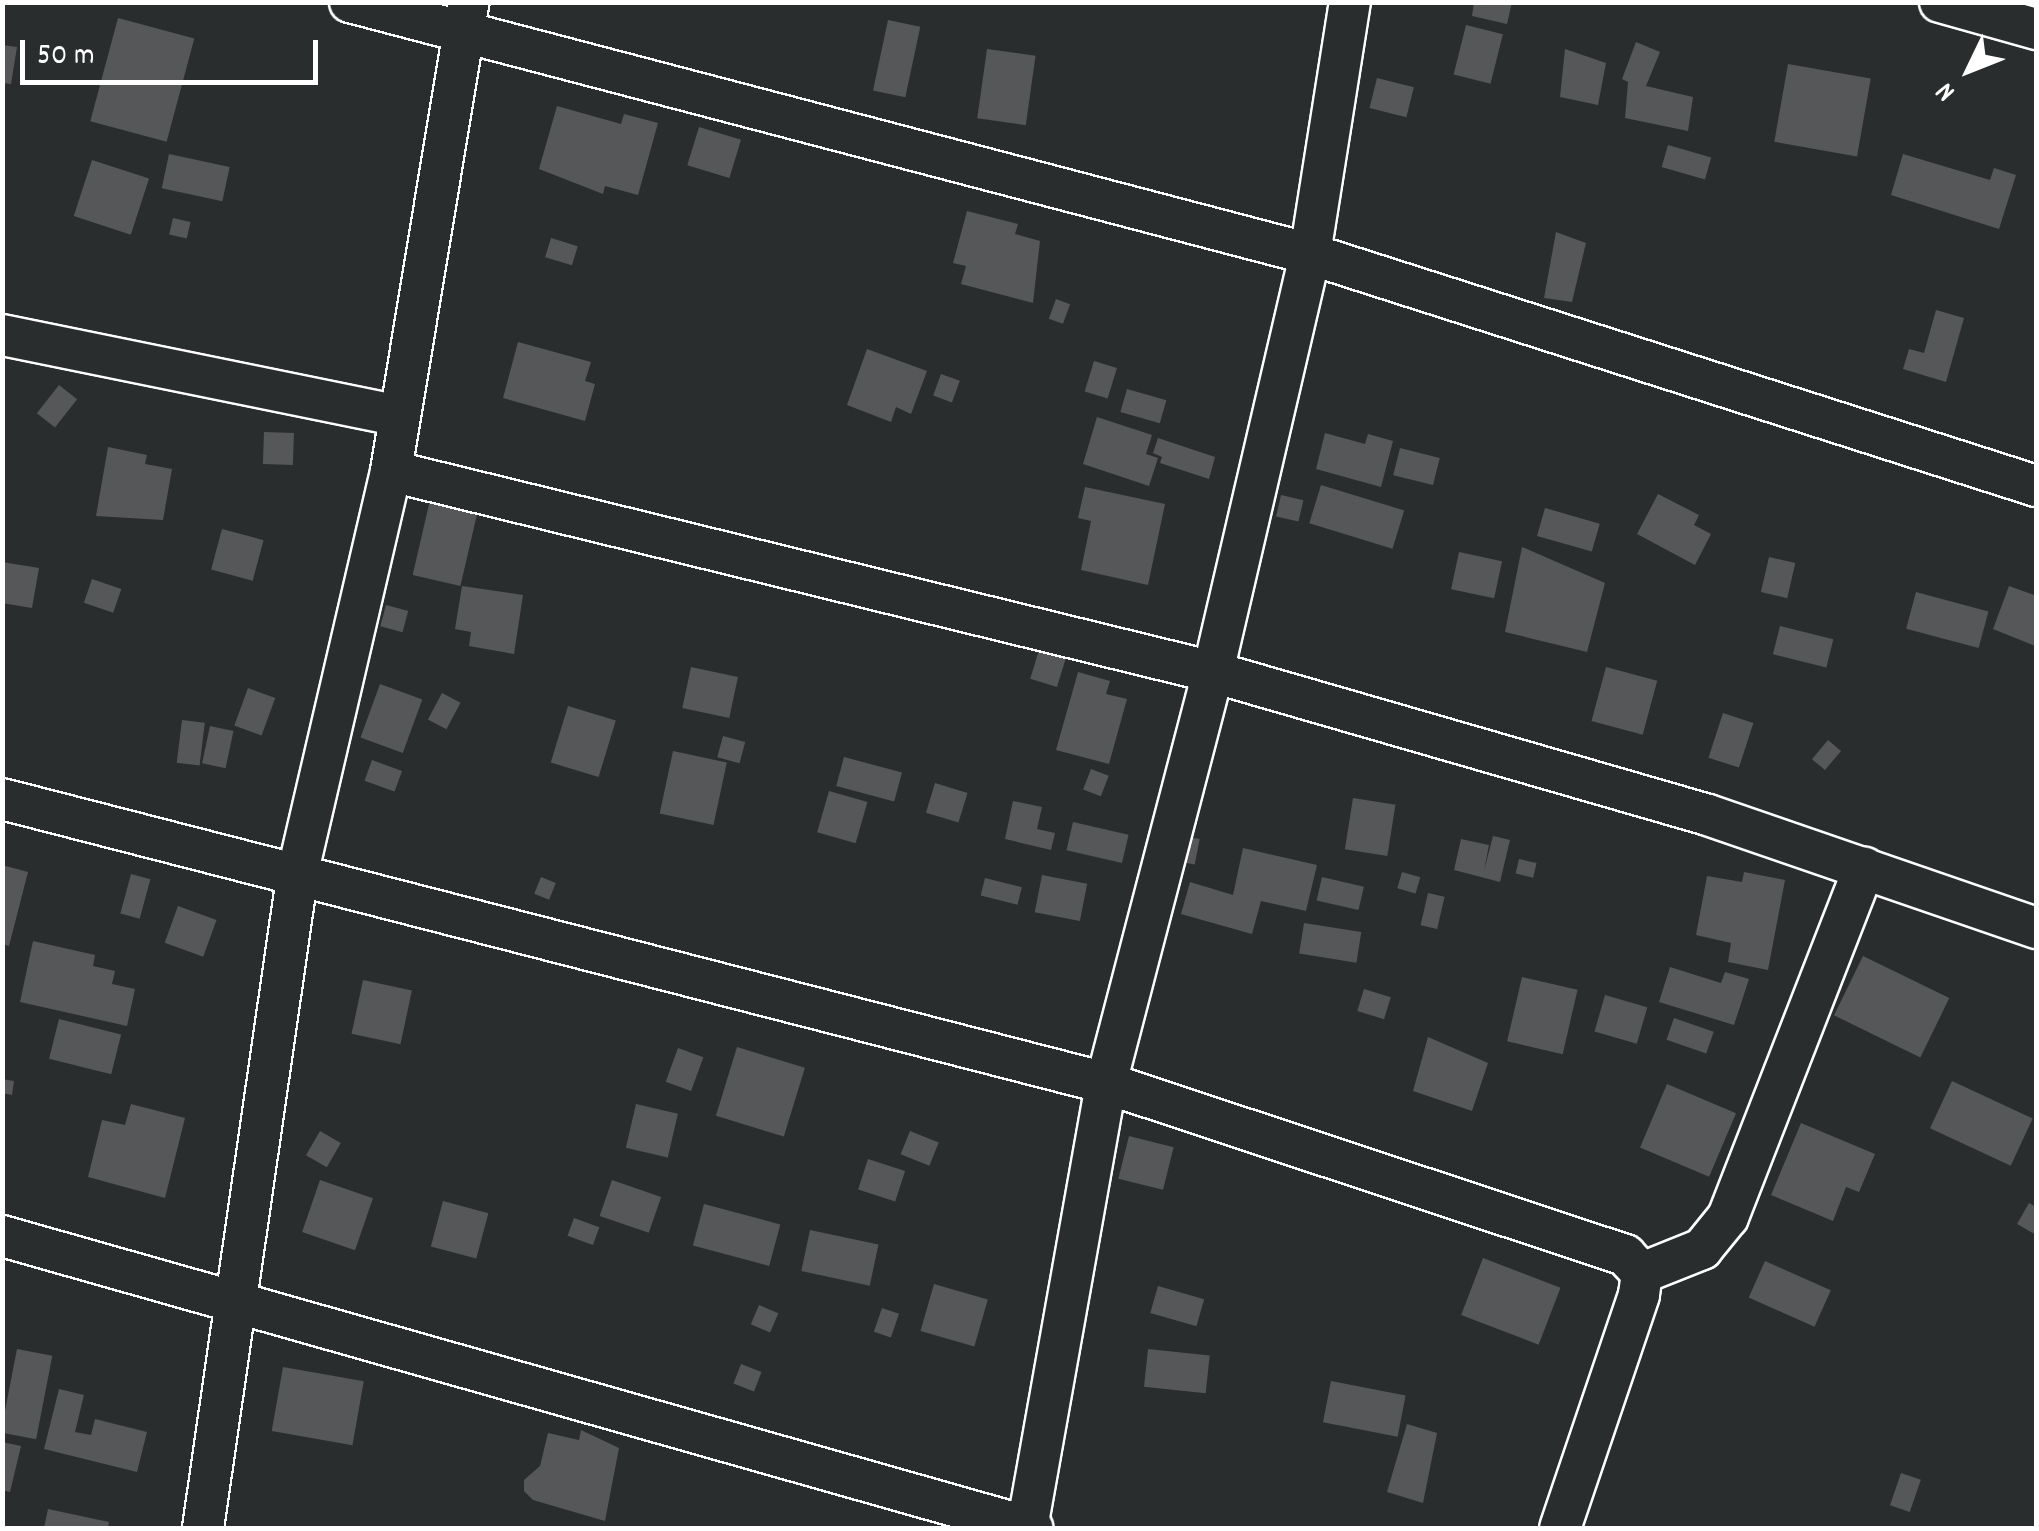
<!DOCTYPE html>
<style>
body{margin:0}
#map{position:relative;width:2039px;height:1531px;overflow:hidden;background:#2a2d2e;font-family:Dekko,sans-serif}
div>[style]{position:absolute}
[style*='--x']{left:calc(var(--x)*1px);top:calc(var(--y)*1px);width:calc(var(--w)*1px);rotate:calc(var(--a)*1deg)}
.building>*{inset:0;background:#555758;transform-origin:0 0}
.roads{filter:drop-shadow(2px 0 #fff) drop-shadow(-2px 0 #fff) drop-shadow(0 2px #fff) drop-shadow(0 -2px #fff)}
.street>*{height:40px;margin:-20px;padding:0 20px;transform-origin:20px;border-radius:20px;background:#2a2d2e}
span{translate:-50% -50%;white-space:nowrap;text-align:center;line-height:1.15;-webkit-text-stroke:8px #2a2d2e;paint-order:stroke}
.frame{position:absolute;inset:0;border:5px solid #fff;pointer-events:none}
.north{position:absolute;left:1919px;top:20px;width:100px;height:100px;-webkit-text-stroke:8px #2a2d2e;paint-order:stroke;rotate:227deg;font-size:28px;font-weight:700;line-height:40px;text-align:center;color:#fff}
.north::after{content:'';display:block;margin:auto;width:35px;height:45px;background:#fff;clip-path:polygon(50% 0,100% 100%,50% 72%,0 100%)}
.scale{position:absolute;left:20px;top:40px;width:298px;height:45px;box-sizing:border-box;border:5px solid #fff;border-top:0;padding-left:12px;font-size:30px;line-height:35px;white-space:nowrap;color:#fff;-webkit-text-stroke:8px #2a2d2e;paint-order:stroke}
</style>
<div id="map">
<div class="building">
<i style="clip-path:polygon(1474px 2px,1512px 2px,1507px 24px,1472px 16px)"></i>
<i style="left:118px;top:18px;width:79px;height:107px;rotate:15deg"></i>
<i style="left:888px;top:20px;width:33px;height:72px;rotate:12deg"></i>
<i style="left:1466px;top:25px;width:38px;height:51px;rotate:14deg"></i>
<i style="clip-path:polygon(1636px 42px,1660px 52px,1646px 86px,1693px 97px,1688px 131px,1625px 118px,1628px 82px,1622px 79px)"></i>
<i style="clip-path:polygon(2px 45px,17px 47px,11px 84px,2px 83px)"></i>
<i style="left:987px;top:49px;width:49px;height:70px;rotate:8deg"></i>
<i style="clip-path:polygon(1565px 49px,1606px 63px,1598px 105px,1560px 97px)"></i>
<i style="left:1788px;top:64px;width:84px;height:79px;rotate:10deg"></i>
<i style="left:1377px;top:78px;width:38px;height:31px;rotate:14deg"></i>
<i style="clip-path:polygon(557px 106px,621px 124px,624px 114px,658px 123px,638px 195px,605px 186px,603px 194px,539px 169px)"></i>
<i style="left:699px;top:127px;width:44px;height:40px;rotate:17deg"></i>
<i style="left:1668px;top:145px;width:45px;height:23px;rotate:16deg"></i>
<i style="left:169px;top:154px;width:62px;height:35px;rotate:12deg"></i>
<i style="clip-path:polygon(1903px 154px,1990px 180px,1994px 168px,2016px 175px,1999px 229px,1891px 195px)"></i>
<i style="left:92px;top:160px;width:60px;height:59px;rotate:18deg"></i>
<i style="clip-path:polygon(967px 211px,1018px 224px,1015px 234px,1040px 241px,1033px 303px,961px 284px,966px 266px,953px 263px)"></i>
<i style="left:173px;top:218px;width:18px;height:17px;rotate:13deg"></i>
<i style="clip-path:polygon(1556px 232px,1586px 243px,1572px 302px,1544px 298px)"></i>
<i style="left:551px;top:238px;width:28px;height:20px;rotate:17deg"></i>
<i style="left:1056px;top:299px;width:15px;height:21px;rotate:20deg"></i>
<i style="clip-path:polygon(1936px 310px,1964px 318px,1946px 382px,1903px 369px,1909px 349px,1924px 353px)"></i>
<i style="clip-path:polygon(518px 342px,591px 362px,585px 381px,595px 384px,585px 421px,503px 398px)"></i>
<i style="clip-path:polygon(867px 349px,927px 371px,911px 414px,896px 407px,891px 422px,847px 405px)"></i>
<i style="left:1094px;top:361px;width:24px;height:32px;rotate:17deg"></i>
<i style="left:941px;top:374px;width:20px;height:23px;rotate:20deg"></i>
<i style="left:59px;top:385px;width:23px;height:36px;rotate:38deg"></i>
<i style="left:1127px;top:389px;width:41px;height:24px;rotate:16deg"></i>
<i style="clip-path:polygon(1097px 417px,1152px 435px,1146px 454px,1158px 458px,1149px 486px,1083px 464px)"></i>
<i style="left:264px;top:432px;width:30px;height:32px;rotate:2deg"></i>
<i style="clip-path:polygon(1325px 433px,1365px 444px,1368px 434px,1393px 441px,1381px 487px,1316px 469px)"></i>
<i style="clip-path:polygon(1158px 438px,1215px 457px,1209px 479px,1160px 463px,1162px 457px,1153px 453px)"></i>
<i style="clip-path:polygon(108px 447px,147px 455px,145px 464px,172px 469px,163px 520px,96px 516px)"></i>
<i style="left:1400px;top:448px;width:41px;height:28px;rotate:14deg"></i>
<i style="left:1321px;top:485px;width:87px;height:40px;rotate:17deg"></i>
<i style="clip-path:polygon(1085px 487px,1165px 504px,1148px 585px,1081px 570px,1091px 521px,1078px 518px)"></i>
<i style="clip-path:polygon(1658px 494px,1699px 515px,1694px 525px,1711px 534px,1695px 565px,1637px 534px)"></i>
<i style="left:1281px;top:495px;width:23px;height:22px;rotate:13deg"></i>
<i style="left:430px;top:500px;width:49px;height:77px;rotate:13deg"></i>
<i style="left:1545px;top:508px;width:57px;height:29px;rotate:16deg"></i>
<i style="left:222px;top:529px;width:43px;height:42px;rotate:15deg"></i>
<i style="clip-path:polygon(1522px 547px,1605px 583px,1587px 652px,1505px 632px)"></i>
<i style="left:1459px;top:552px;width:44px;height:38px;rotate:12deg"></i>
<i style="left:1769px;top:557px;width:27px;height:36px;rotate:13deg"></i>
<i style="clip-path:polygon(2px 562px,39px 568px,32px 608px,2px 603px)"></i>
<i style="left:92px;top:579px;width:31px;height:25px;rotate:19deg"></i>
<i style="clip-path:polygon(462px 586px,523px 595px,514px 654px,469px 646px,471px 632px,455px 629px)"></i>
<i style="clip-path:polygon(2009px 586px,2034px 595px,2035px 646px,1993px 629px)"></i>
<i style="left:1916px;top:592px;width:75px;height:38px;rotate:15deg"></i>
<i style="left:386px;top:605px;width:23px;height:22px;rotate:15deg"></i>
<i style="left:1780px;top:626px;width:55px;height:29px;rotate:14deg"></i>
<i style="left:1039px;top:650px;width:28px;height:30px;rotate:17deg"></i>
<i style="left:691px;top:667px;width:48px;height:42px;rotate:12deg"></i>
<i style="left:1606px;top:667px;width:53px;height:56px;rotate:15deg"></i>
<i style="clip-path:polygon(1078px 672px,1110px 681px,1106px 694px,1127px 699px,1109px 764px,1056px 750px)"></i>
<i style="left:380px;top:684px;width:45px;height:57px;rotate:20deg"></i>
<i style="left:248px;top:688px;width:29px;height:40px;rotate:20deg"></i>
<i style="left:442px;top:693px;width:21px;height:30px;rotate:28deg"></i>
<i style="left:568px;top:706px;width:50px;height:59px;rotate:17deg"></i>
<i style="left:1723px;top:713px;width:32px;height:47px;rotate:18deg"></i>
<i style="left:182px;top:720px;width:23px;height:43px;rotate:7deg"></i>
<i style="left:210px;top:726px;width:24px;height:38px;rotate:12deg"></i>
<i style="left:723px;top:736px;width:23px;height:22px;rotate:15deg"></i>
<i style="left:1828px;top:740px;width:17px;height:25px;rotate:40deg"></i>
<i style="left:673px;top:751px;width:55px;height:64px;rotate:12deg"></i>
<i style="left:844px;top:757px;width:60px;height:30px;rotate:15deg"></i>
<i style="left:372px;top:760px;width:32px;height:22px;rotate:20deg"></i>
<i style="left:1091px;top:769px;width:19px;height:22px;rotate:21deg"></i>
<i style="left:935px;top:783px;width:34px;height:31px;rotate:17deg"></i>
<i style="left:829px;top:791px;width:40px;height:43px;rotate:16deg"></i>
<i style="left:1353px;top:798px;width:43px;height:52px;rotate:9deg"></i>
<i style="clip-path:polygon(1013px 801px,1042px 807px,1037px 829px,1055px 833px,1051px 850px,1005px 839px)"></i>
<i style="left:1073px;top:822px;width:57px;height:29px;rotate:13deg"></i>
<i style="left:1184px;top:836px;width:16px;height:26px;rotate:11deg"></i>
<i style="clip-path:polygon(1493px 836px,1510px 840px,1500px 882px,1454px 870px,1461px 839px,1489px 845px,1484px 871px)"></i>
<i style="clip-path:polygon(1243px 848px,1317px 865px,1306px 911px,1261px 901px,1252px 934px,1181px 914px,1190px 882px,1233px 895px)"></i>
<i style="left:1519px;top:859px;width:18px;height:15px;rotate:13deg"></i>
<i style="clip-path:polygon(2px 865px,28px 872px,9px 946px,2px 944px)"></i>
<i style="left:1402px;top:872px;width:19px;height:17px;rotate:16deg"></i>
<i style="clip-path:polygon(1744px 872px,1785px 880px,1768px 970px,1728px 962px,1731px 943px,1696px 935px,1707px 876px,1742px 882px)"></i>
<i style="left:131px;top:874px;width:20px;height:41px;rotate:15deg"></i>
<i style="left:1042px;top:875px;width:46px;height:38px;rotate:11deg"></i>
<i style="left:541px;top:877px;width:16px;height:18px;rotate:22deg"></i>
<i style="left:1322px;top:877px;width:43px;height:24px;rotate:13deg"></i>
<i style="left:985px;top:878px;width:38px;height:18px;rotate:14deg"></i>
<i style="left:1428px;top:893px;width:17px;height:33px;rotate:13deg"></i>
<i style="left:178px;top:906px;width:41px;height:39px;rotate:20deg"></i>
<i style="left:1304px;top:923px;width:58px;height:31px;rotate:9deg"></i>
<i style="clip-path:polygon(33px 941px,95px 955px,93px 966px,115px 971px,112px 984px,135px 989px,127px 1026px,20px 1002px)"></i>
<i style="left:1863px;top:956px;width:96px;height:66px;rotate:26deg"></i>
<i style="clip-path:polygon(1670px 967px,1721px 983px,1725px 972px,1749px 979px,1734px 1025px,1659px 1002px)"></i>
<i style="left:1522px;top:977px;width:57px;height:66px;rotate:13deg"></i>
<i style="left:363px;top:980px;width:50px;height:55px;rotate:12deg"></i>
<i style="left:1364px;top:989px;width:28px;height:23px;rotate:17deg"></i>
<i style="left:1605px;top:995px;width:44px;height:38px;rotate:16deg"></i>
<i style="left:1674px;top:1018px;width:42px;height:23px;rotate:19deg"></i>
<i style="left:59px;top:1019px;width:64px;height:41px;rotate:14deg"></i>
<i style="clip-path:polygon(1428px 1037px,1488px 1063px,1472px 1111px,1413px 1091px)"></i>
<i style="left:737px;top:1047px;width:71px;height:72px;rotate:17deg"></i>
<i style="left:678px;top:1048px;width:27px;height:36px;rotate:20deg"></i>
<i style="clip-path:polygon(2px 1079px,14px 1081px,12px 1095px,2px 1093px)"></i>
<i style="left:1952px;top:1081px;width:89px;height:52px;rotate:25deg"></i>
<i style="left:1667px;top:1084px;width:75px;height:69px;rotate:23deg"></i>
<i style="clip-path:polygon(131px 1104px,185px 1118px,165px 1198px,88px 1177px,102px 1120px,125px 1125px)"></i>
<i style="left:636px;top:1104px;width:43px;height:45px;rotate:13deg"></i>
<i style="clip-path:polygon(1801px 1123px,1875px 1154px,1859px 1192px,1846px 1187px,1833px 1221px,1771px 1195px)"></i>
<i style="left:320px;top:1131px;width:24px;height:28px;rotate:30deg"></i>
<i style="left:910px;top:1131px;width:31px;height:25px;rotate:22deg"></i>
<i style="left:1129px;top:1136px;width:46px;height:44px;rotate:14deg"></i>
<i style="left:868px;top:1159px;width:39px;height:32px;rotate:18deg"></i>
<i style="left:320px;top:1180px;width:56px;height:55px;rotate:19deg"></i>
<i style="left:612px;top:1180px;width:52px;height:38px;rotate:19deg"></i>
<i style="left:443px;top:1201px;width:47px;height:47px;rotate:15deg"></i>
<i style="clip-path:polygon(2029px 1203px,2036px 1207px,2036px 1235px,2017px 1224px)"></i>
<i style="left:704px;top:1204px;width:79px;height:43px;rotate:15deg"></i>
<i style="left:574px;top:1218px;width:27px;height:19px;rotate:20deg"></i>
<i style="left:810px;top:1230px;width:70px;height:42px;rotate:12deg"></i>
<i style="left:1483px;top:1258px;width:83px;height:61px;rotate:21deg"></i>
<i style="left:1765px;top:1261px;width:72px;height:40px;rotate:24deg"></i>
<i style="left:934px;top:1284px;width:56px;height:49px;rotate:16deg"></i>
<i style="left:1158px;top:1286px;width:48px;height:28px;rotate:16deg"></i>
<i style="left:759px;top:1305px;width:21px;height:21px;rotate:23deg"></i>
<i style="left:882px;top:1308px;width:18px;height:25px;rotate:19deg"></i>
<i style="left:17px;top:1349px;width:36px;height:85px;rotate:11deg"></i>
<i style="left:1148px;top:1349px;width:62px;height:38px;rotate:6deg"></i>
<i style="left:741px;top:1364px;width:22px;height:21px;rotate:21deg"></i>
<i style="left:283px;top:1367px;width:82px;height:65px;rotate:10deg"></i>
<i style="left:1331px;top:1381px;width:76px;height:42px;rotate:11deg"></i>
<i style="clip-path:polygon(59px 1389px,84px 1395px,75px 1432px,91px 1435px,95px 1419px,147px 1432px,137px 1472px,44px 1449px)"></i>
<i style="clip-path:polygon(1407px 1424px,1437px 1433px,1423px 1503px,1387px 1492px)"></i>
<i style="clip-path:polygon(581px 1430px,619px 1448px,605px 1521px,533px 1500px,524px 1491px,524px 1480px,540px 1466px,548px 1433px,579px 1440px)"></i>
<i style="clip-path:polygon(2px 1442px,21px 1446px,10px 1492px,2px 1490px)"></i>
<i style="left:1901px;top:1473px;width:21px;height:34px;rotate:19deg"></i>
<i style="clip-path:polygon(48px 1509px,109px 1522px,108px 1528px,44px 1528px)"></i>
</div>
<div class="roads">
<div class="street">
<i style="--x:350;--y:2;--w:993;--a:14.71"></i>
<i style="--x:1310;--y:254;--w:762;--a:17.72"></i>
<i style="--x:1940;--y:2;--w:100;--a:15.7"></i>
<i style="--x:2;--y:335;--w:405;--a:11.5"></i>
<i style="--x:391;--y:471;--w:846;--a:13.74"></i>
<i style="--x:1213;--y:672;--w:515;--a:16.11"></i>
<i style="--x:1708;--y:815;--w:347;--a:19"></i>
<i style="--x:2;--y:799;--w:1140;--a:14.43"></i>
<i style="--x:1106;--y:1083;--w:547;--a:18.34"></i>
<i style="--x:1625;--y:1255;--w:25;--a:47"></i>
<i style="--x:1642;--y:1273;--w:22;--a:98"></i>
<i style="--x:1639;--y:1295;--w:246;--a:108.7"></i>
<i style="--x:2;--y:1236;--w:1071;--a:15.83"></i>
<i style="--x:1642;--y:1273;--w:65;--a:-21.8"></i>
<i style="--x:1702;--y:1249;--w:41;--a:-50.9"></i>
<i style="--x:1728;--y:1217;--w:375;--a:-68.7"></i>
<i style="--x:203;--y:1528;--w:664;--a:-81.77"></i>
<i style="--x:298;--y:871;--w:411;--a:-76.9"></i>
<i style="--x:391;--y:471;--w:475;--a:-80.6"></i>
<i style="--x:1027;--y:1528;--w:452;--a:-79.9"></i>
<i style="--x:1106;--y:1083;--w:425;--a:-75.4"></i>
<i style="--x:1213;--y:672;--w:429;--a:-76.9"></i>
<i style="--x:1310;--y:254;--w:255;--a:-81"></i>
</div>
</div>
<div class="frame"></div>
<div class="north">N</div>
<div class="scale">50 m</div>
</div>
